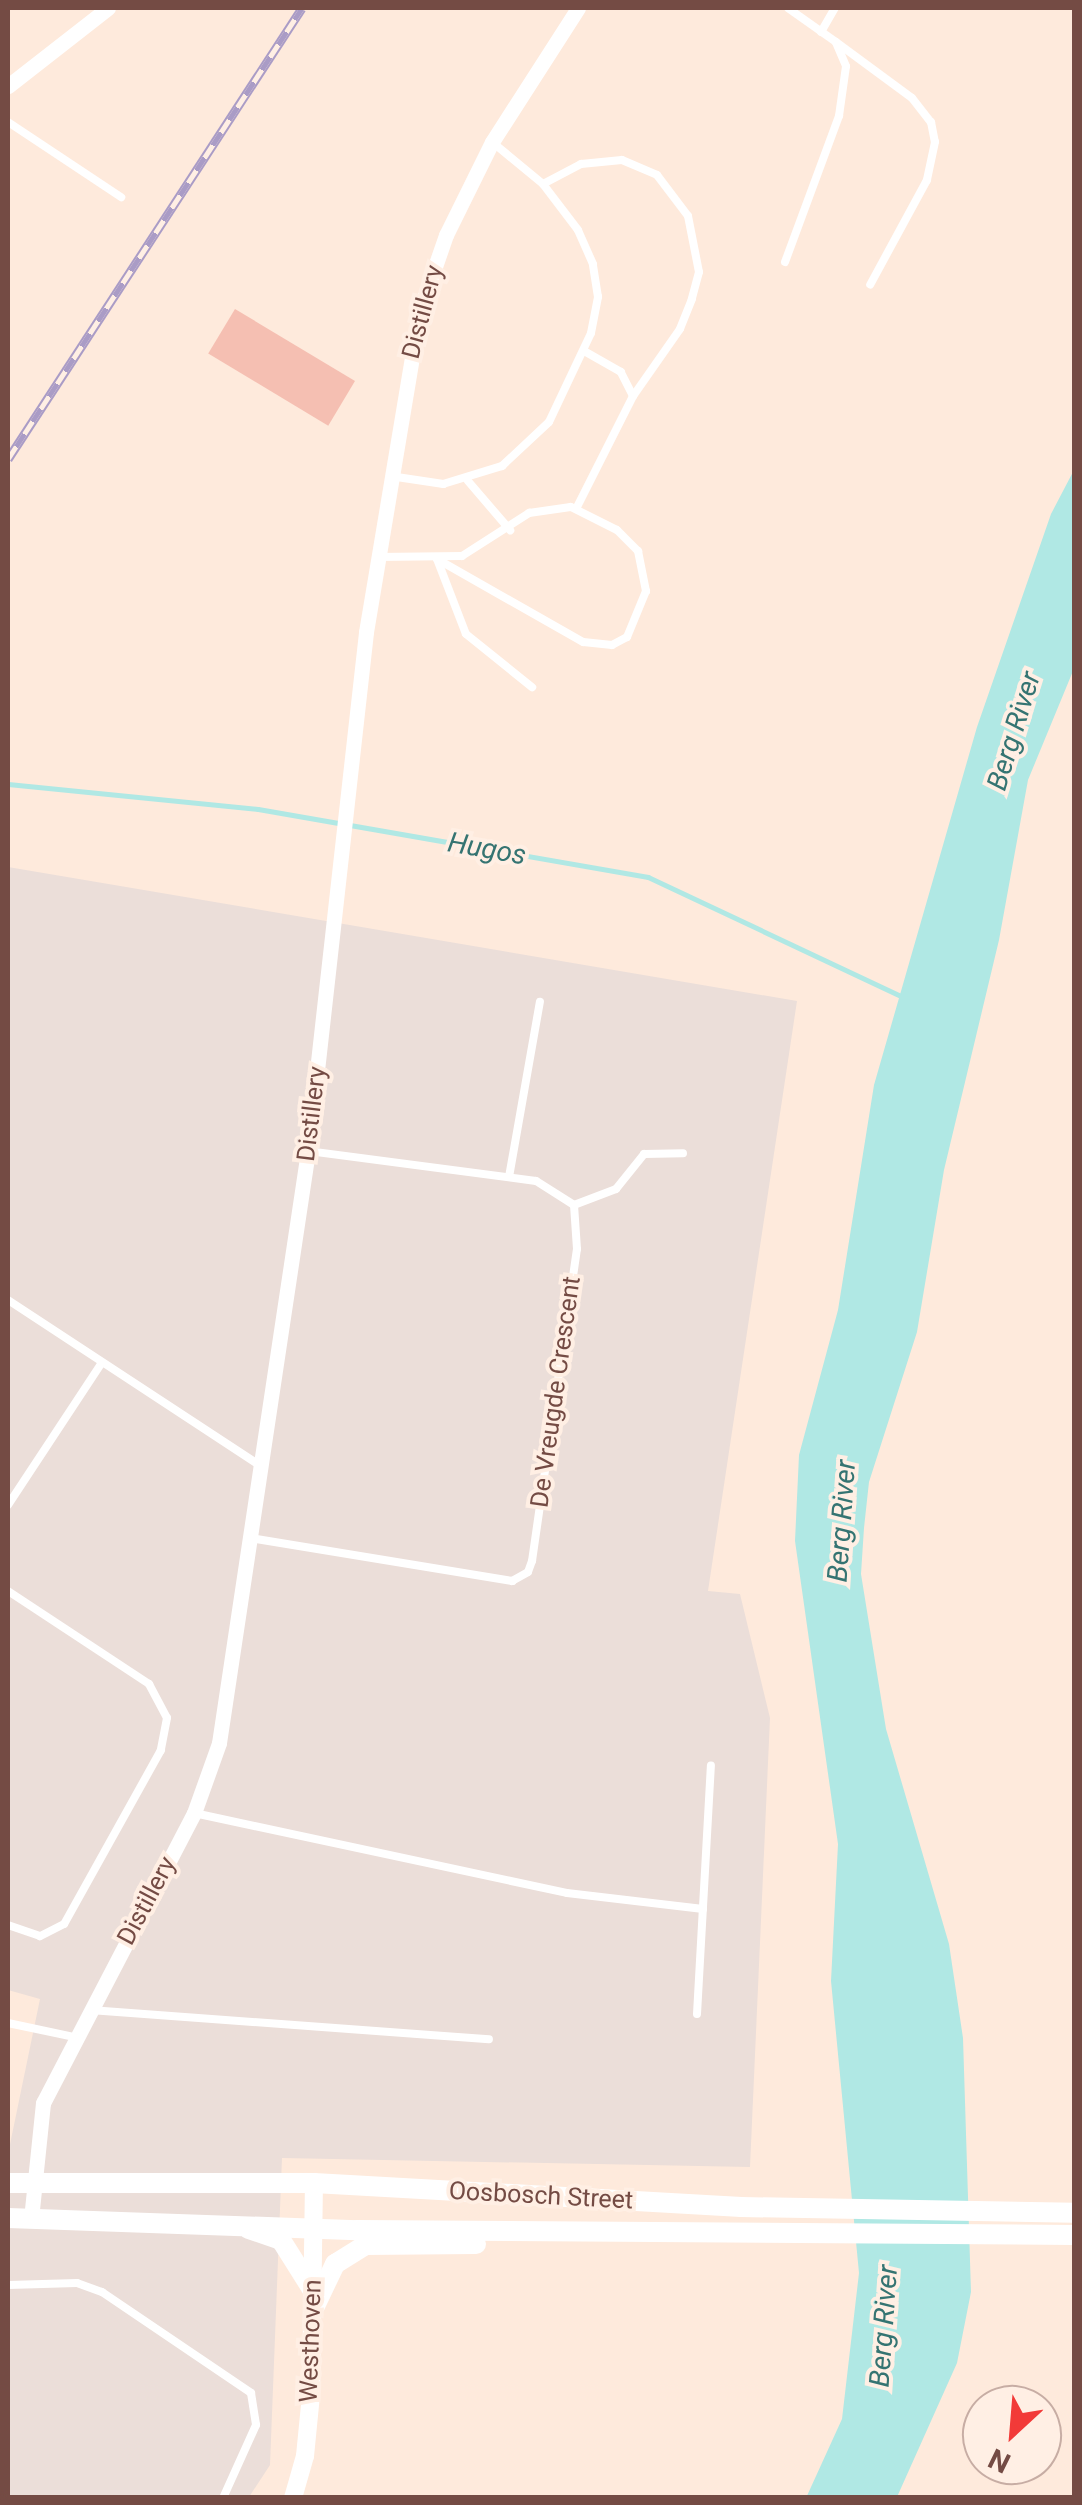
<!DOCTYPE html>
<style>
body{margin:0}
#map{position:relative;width:1082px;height:2505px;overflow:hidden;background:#feeadc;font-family:Roboto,sans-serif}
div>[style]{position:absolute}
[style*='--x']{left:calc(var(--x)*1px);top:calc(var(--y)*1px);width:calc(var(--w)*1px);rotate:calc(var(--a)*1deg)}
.industrial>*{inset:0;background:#ebded9}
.water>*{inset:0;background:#b0e8e4}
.stream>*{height:5px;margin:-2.5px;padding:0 2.5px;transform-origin:2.5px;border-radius:2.5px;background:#b0e8e4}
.building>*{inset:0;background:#f5bfb2;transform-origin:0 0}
.service>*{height:8px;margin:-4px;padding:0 4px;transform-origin:4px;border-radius:4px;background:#fff}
.minor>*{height:15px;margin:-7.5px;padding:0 7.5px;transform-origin:7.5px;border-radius:7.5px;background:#fff}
.tertiary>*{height:18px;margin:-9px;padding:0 9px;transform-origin:9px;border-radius:9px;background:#fff}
.secondary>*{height:20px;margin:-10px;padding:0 10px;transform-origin:10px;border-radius:10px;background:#fff}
.rail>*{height:9px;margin-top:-4.5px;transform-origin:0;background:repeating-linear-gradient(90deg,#ffefe4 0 15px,#aa9cc6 0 30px);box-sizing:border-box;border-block:2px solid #aa9cc6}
span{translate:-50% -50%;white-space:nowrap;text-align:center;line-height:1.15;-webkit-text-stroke:8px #ffefe4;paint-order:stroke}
.street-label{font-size:25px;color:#744b44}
.water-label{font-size:28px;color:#357472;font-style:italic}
.frame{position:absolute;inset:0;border:10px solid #744b44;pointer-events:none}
.north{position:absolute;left:962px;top:2385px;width:100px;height:100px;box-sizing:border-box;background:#ffefe4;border:2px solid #c7ada4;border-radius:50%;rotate:206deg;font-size:28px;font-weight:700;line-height:40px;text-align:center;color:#744b44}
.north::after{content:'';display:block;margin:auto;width:35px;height:45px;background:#f23a38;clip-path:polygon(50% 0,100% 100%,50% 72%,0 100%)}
</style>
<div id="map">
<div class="industrial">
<i style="clip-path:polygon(8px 867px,797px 1001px,708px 1591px,740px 1594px,770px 1718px,750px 2167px,282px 2158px,270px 2465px,249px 2497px,8px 2497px,8px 2154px,40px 1999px,8px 1990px)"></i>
</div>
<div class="water">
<i style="clip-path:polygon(1074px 470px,1073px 671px,1028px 780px,999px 940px,944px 1170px,917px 1332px,869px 1482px,864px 1528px,861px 1574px,886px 1729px,949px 1944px,963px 2038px,971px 2292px,957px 2363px,897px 2497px,806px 2498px,842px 2419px,859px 2273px,831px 1981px,838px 1844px,795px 1541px,799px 1455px,838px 1310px,874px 1085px,977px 727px,1051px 514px)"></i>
</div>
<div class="stream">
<i style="--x:8;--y:784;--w:251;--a:5.7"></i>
<i style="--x:258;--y:809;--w:396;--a:9.9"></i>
<i style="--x:648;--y:877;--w:284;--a:25.2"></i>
</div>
<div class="building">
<i style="left:235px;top:309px;width:140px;height:52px;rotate:31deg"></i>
</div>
<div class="service">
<i style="--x:821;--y:32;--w:28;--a:-60"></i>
<i style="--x:836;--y:42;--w:94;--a:36.4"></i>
<i style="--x:912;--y:98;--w:31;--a:52"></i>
<i style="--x:931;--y:122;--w:20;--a:79"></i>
<i style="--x:935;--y:142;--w:39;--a:102"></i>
<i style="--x:927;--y:180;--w:119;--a:118.5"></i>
<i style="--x:8;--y:122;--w:136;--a:33.6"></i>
<i style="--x:543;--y:184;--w:43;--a:-27.8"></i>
<i style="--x:581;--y:164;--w:41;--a:-5.6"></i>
<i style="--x:622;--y:160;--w:38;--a:23"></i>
<i style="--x:657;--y:175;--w:51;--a:52.9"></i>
<i style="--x:688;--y:216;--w:57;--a:78.9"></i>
<i style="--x:699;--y:272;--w:28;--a:105"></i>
<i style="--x:692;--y:299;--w:32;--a:112"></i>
<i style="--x:680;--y:329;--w:82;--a:125"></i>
<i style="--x:785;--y:262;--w:156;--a:-69.7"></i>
<i style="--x:839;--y:116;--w:50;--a:-82"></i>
<i style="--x:846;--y:66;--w:26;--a:-113"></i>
<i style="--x:836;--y:42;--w:59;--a:-144.7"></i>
<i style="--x:390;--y:476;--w:54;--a:8.6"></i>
<i style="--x:443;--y:484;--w:62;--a:-17"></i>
<i style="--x:502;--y:466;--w:64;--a:-43.1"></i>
<i style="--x:549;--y:422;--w:98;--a:-64.7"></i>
<i style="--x:591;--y:333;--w:37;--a:-79"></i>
<i style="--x:598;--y:297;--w:33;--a:-99"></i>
<i style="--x:593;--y:264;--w:37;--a:-114"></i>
<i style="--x:578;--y:230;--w:58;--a:-127.3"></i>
<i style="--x:543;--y:184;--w:66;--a:-140.5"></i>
<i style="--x:468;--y:481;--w:65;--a:49.4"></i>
<i style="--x:576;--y:509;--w:127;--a:-63.2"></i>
<i style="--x:633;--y:396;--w:27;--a:-117"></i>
<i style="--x:621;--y:372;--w:43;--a:-150.4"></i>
<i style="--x:378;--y:557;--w:84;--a:-0.7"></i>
<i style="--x:462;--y:556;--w:80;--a:-32.7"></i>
<i style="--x:529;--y:513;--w:42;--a:-8.1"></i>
<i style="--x:571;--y:507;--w:51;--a:26.6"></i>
<i style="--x:617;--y:530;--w:30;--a:45"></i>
<i style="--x:638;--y:551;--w:41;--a:78.7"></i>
<i style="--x:646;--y:591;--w:50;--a:112.4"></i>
<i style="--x:627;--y:637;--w:17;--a:152"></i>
<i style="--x:612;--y:645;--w:29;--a:-174"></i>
<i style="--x:583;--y:642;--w:168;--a:-150.4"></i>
<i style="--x:437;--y:559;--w:80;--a:68.9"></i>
<i style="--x:466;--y:634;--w:85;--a:38.8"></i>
<i style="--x:509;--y:1177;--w:178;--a:-80"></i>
<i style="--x:574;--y:1205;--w:45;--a:-20.9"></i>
<i style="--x:616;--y:1189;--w:45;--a:-51.3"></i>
<i style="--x:644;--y:1154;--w:39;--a:-1"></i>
<i style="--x:8;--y:1300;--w:300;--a:33.3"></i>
<i style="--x:8;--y:1505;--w:169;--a:-56.6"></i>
<i style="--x:250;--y:1538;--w:266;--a:9.3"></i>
<i style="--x:512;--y:1581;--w:18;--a:-29"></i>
<i style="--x:528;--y:1572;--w:12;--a:-70"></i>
<i style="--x:532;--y:1561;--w:315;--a:-81.8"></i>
<i style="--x:577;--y:1249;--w:44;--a:-93.9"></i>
<i style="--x:574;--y:1205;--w:45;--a:-147.7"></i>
<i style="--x:536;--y:1181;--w:229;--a:-172.5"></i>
<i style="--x:8;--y:1591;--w:169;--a:33.4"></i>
<i style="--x:149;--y:1684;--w:38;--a:62"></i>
<i style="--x:167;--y:1718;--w:33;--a:101"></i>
<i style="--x:161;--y:1750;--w:199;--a:119.1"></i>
<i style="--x:64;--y:1924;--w:27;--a:153"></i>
<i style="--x:40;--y:1936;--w:34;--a:-161"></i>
<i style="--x:194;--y:1813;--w:381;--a:12.1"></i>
<i style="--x:567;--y:1893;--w:137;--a:6.7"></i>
<i style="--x:90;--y:2010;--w:400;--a:4.2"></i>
<i style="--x:697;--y:2014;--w:249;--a:-86.8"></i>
<i style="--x:8;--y:2023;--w:67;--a:12"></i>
<i style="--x:8;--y:2285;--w:69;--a:-1.7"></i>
<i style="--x:77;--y:2283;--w:27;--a:20"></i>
<i style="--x:102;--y:2292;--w:180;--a:34.1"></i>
<i style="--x:251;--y:2393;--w:32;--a:81"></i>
<i style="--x:256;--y:2425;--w:80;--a:114.3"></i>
</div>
<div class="minor">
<i style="--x:8;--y:86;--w:127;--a:-38"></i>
<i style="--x:31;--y:2219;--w:117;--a:-84.1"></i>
<i style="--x:43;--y:2103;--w:327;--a:-62.5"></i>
<i style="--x:194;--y:1813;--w:74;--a:-70.3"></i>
<i style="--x:219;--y:1743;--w:599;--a:-81.45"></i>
<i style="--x:308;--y:1151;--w:522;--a:-83.62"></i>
<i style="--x:366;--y:632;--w:326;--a:-80.5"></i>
<i style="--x:420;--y:310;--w:79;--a:-70.9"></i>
<i style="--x:446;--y:235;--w:104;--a:-63.7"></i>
<i style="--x:492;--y:142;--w:159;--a:-57.3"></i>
</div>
<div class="tertiary">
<i style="--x:293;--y:2498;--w:44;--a:-74.1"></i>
<i style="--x:305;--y:2456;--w:61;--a:-84.4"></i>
<i style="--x:311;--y:2395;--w:212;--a:-89.2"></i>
</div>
<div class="secondary">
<i style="--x:8;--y:2183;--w:306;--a:0"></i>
<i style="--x:314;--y:2183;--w:428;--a:3.2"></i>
<i style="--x:741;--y:2207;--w:333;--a:1"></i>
<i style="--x:8;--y:2218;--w:349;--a:2"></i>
<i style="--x:357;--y:2230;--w:717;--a:0.4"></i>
<i style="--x:249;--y:2229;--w:34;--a:19"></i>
<i style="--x:281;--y:2240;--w:64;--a:57.8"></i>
<i style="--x:315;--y:2306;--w:47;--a:-64.5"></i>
<i style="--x:335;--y:2264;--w:36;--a:-32"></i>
<i style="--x:365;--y:2245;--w:111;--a:-0.5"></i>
</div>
<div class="rail">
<i style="--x:8;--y:459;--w:538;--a:-56.9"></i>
</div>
<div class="street-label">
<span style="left:423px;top:312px;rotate:-75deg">Distillery</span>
<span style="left:312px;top:1114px;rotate:-83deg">Distillery</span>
<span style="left:556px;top:1392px;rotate:-82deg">De Vreugde Crescent</span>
<span style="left:147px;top:1901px;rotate:-62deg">Distillery</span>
<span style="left:541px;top:2196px;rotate:3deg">Oosbosch Street</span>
<span style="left:311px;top:2341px;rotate:-88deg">Westhoven</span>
</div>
<div class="water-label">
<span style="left:1014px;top:731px;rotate:-73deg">Berg River</span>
<span style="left:487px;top:849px;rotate:10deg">Hugos</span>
<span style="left:842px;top:1521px;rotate:-86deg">Berg River</span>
<span style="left:884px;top:2326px;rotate:-86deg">Berg River</span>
</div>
<div class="frame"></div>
<div class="north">N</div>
</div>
